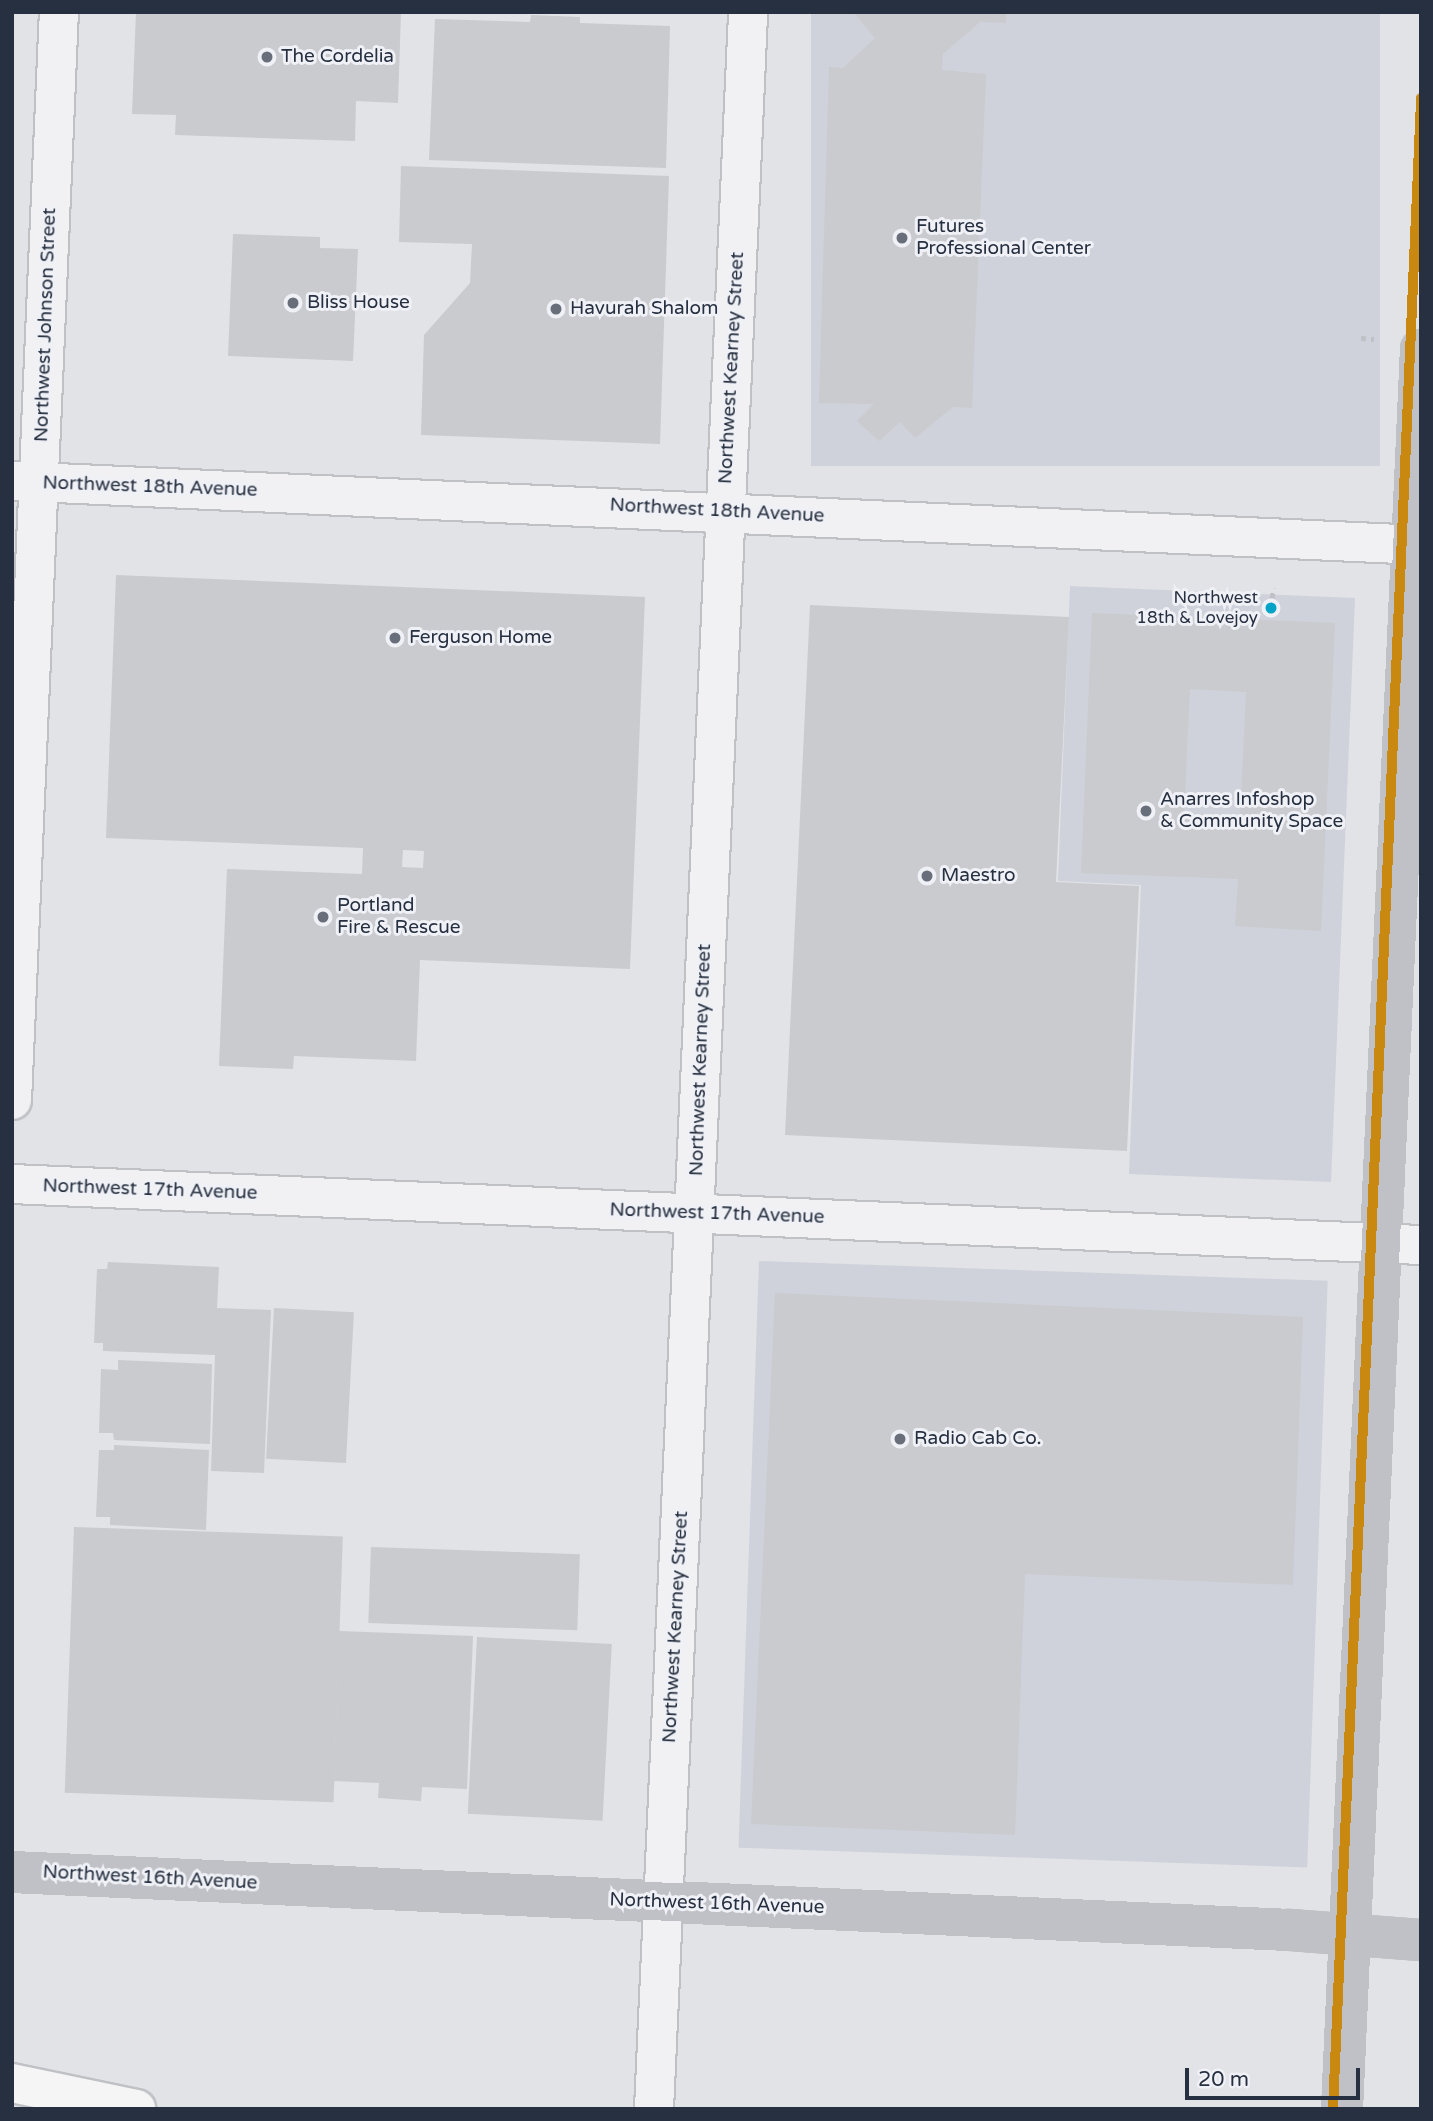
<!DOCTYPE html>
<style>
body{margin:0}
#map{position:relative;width:1433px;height:2121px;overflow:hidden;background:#e1e3e7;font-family:"Varela Round",sans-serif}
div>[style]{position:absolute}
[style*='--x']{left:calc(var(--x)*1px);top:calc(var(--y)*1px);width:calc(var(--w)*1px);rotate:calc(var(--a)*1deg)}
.built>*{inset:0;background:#cfd2da;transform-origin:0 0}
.building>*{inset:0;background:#c9cbcf;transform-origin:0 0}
.path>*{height:4.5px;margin-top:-2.25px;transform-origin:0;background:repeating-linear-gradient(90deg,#c0c1c7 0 5px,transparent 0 10px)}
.roads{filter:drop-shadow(2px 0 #bfc1c5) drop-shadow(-2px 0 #bfc1c5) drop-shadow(0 2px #bfc1c5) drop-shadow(0 -2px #bfc1c5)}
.minor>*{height:38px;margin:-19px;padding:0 19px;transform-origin:19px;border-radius:19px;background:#f1f1f3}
.tertiary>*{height:38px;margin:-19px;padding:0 19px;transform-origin:19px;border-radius:19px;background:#f1f1f3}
.secondary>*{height:38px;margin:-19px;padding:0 19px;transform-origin:19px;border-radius:19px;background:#bfc1c6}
.motorway>*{height:38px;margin:-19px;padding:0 19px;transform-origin:19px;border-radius:19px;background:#f5f5f6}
.tram-1>*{height:10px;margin:-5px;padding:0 5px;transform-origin:5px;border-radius:5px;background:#c98810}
.dots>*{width:19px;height:19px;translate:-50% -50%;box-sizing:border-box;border:4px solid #eff1f6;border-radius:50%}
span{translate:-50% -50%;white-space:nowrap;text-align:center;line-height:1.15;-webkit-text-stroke:6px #eff1f6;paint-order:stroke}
.bus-label{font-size:17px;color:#273040}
.right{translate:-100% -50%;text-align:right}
.poi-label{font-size:19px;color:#273040}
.left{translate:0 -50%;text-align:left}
.street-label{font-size:19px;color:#273040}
.frame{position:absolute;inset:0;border:14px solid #273040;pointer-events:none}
.scale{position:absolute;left:1185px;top:2068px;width:175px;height:32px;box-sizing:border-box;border:4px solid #273040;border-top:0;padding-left:9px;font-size:21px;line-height:24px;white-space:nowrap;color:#273040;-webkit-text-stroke:5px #eff1f6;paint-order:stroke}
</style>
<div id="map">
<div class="built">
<i style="left:811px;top:12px;width:569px;height:454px"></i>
<i style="clip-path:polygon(1070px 586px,1355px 598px,1331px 1182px,1129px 1174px,1141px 885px,1058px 881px)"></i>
<i style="left:759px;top:1261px;width:569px;height:587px;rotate:2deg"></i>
</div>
<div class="building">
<i style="clip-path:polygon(136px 12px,401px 12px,398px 103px,356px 101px,355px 141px,175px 135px,176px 115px,132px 114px)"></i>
<i style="clip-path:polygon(853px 12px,1006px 12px,1006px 23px,980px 22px,943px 54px,942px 70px,986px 74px,972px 408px,953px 407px,915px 438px,900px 422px,879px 441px,857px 421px,874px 404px,819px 403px,829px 67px,843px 68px,875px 38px)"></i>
<i style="clip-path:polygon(531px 15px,580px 17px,580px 23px,670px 26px,666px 168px,429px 160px,435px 19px,530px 22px)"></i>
<i style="clip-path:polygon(401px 166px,669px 176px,660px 444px,421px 435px,424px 335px,470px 283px,472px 244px,399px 242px)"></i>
<i style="clip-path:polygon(233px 234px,320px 237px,320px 248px,358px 249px,353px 361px,228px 356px)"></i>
<i style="clip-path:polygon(evenodd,116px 575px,645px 597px,630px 969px,420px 960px,416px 1061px,294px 1056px,293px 1069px,219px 1066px,227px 869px,362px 874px,363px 848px,106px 838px,116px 575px,403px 850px,424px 851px,423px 868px,402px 867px,403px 850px)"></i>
<i style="clip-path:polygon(810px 605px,1069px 617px,1056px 882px,1139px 886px,1127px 1151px,785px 1135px)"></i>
<i style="clip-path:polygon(evenodd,1092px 613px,1335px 623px,1321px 931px,1235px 926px,1238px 879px,1081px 873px,1092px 613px,1190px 689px,1246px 692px,1240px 816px,1184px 813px,1190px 689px)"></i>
<i style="clip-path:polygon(108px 1262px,219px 1267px,217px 1308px,271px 1310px,264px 1473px,211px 1471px,215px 1355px,103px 1351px,103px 1343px,94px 1343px,97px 1269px,107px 1269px)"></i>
<i style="clip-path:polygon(775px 1293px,1303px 1317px,1293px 1585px,1025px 1574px,1015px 1835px,751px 1824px)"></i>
<i style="left:274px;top:1308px;width:80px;height:151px;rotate:3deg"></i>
<i style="clip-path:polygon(118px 1360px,212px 1364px,210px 1444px,114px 1440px,113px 1433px,99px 1433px,101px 1369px,118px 1370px)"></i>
<i style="clip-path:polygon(114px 1445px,209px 1450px,206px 1530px,110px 1525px,110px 1517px,96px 1517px,99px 1450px,114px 1450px)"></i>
<i style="left:74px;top:1527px;width:269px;height:266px;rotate:2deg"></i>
<i style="left:371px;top:1547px;width:209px;height:76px;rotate:2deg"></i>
<i style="clip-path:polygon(339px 1631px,473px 1636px,467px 1789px,422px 1787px,421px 1801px,378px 1798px,379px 1783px,334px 1781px)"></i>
<i style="left:477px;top:1637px;width:135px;height:177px;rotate:3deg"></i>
</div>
<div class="path">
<i style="--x:1361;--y:338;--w:13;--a:4"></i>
<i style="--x:1271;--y:608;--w:20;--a:-84"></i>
</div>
<div class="roads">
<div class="minor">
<i style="--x:12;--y:1100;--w:1089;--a:-87.53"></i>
<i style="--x:12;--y:1184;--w:1410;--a:2.48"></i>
<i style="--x:654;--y:2109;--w:2099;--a:-87.43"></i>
</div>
<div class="tertiary">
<i style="--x:12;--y:481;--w:1410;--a:2.6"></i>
</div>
<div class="secondary">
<i style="--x:12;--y:1872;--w:1279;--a:2.6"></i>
<i style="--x:1290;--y:1930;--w:131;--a:4.4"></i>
<i style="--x:1342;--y:2109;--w:1761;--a:-87.43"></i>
</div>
<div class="motorway">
<i style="--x:12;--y:2083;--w:127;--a:11.8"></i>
</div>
</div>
<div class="tram-1">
<i style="--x:1333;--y:2109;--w:2013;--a:-87.49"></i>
</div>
<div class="dots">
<i style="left:267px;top:57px;background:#686f7a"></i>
<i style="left:902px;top:238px;background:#686f7a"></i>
<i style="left:293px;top:303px;background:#686f7a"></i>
<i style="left:556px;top:309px;background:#686f7a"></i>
<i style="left:1271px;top:608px;background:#02a3c7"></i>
<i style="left:395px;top:638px;background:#686f7a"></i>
<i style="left:1146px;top:811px;background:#686f7a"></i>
<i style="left:927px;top:876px;background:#686f7a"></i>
<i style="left:323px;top:917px;background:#686f7a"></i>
<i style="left:900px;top:1439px;background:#686f7a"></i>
</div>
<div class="bus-label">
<span class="right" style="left:1258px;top:608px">Northwest<br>18th &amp; Lovejoy</span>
</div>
<div class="poi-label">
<span class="left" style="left:281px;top:57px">The Cordelia</span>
<span class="left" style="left:916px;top:238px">Futures<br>Professional Center</span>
<span class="left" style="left:307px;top:303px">Bliss House</span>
<span class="left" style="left:570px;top:309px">Havurah Shalom</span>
<span class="left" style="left:409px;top:638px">Ferguson Home</span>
<span class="left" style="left:1160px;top:811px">Anarres Infoshop<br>&amp; Community Space</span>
<span class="left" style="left:941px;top:876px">Maestro</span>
<span class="left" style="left:337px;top:917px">Portland<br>Fire &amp; Rescue</span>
<span class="left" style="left:914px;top:1439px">Radio Cab Co.</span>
</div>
<div class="street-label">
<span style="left:46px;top:325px;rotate:-88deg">Northwest Johnson Street</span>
<span style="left:732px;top:368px;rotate:-87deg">Northwest Kearney Street</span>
<span style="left:150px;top:487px;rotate:2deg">Northwest 18th Avenue</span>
<span style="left:717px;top:511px;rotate:3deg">Northwest 18th Avenue</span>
<span style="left:701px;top:1060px;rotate:-88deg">Northwest Kearney Street</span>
<span style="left:150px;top:1190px;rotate:2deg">Northwest 17th Avenue</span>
<span style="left:717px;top:1214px;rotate:2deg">Northwest 17th Avenue</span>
<span style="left:676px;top:1627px;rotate:-87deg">Northwest Kearney Street</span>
<span style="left:150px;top:1878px;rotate:3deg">Northwest 16th Avenue</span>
<span style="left:717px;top:1904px;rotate:2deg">Northwest 16th Avenue</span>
</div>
<div class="frame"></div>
<div class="scale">20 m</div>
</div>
